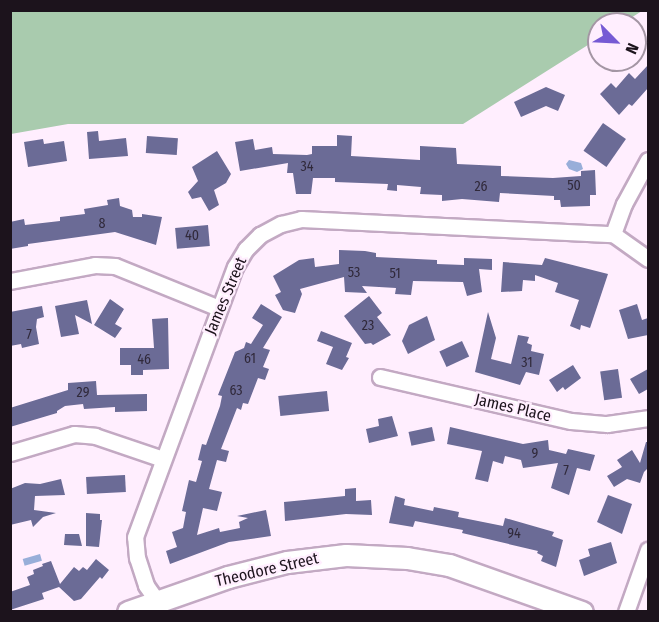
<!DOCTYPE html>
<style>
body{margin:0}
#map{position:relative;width:659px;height:622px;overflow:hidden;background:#ffeefe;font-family:"Fira Sans Condensed",sans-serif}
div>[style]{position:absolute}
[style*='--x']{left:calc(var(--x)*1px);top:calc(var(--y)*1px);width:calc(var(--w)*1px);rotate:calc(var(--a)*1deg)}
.green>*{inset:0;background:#a9cbae}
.water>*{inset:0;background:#98aed9;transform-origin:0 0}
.building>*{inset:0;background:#6b6b96;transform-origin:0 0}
.roads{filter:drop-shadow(2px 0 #c3a9c3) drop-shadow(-2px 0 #c3a9c3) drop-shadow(0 2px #c3a9c3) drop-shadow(0 -2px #c3a9c3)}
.street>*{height:15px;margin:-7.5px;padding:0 7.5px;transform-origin:7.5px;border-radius:7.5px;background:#fff}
.secondary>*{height:21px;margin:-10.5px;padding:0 10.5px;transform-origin:10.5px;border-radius:10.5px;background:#fff}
span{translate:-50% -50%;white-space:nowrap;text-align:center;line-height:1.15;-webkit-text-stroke:4.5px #ffeefe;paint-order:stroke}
.number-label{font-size:14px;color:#30293a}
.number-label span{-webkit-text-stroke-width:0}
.street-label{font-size:16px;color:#1c131c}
.frame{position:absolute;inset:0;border:12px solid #1c131c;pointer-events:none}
.north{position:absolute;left:587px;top:12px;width:60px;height:60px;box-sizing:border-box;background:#ffeefe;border:2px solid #a496a4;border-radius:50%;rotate:114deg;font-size:16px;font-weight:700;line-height:24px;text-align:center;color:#1c131c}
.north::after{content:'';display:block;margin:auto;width:21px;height:27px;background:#765ad4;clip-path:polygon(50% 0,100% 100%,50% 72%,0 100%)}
</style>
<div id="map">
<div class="green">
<i style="clip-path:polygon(11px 10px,642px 10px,642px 11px,621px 24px,599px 24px,599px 38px,463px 124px,68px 124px,11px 134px)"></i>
</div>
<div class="water">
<i style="clip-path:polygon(569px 160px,581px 163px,583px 169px,577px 172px,569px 169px,566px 164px)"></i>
<i style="left:40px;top:554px;width:7px;height:18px;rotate:74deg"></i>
</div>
<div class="building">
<i style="clip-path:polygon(648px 65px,648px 88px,632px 106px,629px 104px,619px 115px,600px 94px,611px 83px,616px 88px,629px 73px,635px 79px)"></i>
<i style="clip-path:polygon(546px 87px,565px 95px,558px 111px,546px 106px,521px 117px,514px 102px)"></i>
<i style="left:603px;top:123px;width:28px;height:34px;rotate:35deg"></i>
<i style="clip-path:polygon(98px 131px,99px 141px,126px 138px,128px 156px,89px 159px,87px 132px)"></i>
<i style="clip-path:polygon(337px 135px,352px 136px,351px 156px,420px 160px,420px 146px,456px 148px,457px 164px,501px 166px,501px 176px,553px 178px,581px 176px,581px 171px,595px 170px,596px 195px,590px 195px,590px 206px,561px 207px,560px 200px,554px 200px,554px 196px,500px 193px,499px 202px,462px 199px,442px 201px,442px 195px,420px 194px,421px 187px,397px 185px,397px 191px,387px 190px,388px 184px,335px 182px,335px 178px,313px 178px,311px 194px,296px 194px,293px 173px,287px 173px,288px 163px,240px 171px,235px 142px,253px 139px,255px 150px,272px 147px,273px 154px,307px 155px,312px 154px,312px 146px,337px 146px)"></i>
<i style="left:147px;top:136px;width:31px;height:17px;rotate:4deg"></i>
<i style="clip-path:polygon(43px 139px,44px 144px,64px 141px,67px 161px,28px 167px,24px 142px)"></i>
<i style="clip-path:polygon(217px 151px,231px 174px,226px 183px,214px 190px,219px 205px,209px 211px,201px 197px,192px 199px,188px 192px,198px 181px,192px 167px)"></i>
<i style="clip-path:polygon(119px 198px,120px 206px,132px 210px,133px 217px,142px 217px,142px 214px,162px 217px,156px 245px,115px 232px,28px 244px,28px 246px,10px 249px,10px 222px,24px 219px,25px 225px,60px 221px,60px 217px,85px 214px,84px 209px,108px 205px,107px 200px)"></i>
<i style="left:208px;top:225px;width:21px;height:33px;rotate:85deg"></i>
<i style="clip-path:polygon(339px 250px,365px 251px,376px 253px,376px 257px,437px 260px,437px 264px,464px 265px,464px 258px,492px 259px,492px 270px,479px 269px,482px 292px,467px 296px,463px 282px,413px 281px,411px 295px,395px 294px,396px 288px,362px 286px,367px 293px,345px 292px,344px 277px,300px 289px,302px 294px,295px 313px,283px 310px,275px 295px,281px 292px,273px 276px,299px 260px,314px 258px,315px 267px,339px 264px)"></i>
<i style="clip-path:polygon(545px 258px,608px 274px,590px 328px,581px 325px,580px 330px,570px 326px,579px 300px,555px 292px,558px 283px,535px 275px,535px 281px,523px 280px,522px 291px,501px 292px,503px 262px,542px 265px)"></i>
<i style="clip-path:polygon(369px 296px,382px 313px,377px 317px,391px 335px,373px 345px,371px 343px,365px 344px,344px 316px)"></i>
<i style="clip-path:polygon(110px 299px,124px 309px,115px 324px,122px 328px,115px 338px,94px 325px)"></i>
<i style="clip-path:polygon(87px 300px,92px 324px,75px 315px,79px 334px,61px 337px,55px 306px)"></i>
<i style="clip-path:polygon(261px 304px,282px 317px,263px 348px,270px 350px,263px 367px,269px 369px,265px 380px,258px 378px,248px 404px,243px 403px,241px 410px,237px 408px,221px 449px,229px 451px,226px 462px,217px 460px,209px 489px,222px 492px,217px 511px,203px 508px,197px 535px,219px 528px,220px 532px,240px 528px,239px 522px,248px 518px,237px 516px,266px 510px,271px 536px,229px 542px,170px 564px,166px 551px,177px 547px,172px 532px,183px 528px,186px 512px,182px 511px,189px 480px,196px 482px,202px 461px,198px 460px,202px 444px,206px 445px,220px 406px,222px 396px,218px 395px,235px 352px,244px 348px,246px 342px,251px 344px,263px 325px,252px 318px)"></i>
<i style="clip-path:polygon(637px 304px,642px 320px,648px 318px,648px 335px,628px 339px,619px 310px)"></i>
<i style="clip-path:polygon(42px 306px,44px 317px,37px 319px,36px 327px,39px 344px,22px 348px,21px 344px,10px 346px,10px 312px)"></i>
<i style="clip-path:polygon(488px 312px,496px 338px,491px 359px,511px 364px,518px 335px,529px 337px,527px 343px,532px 345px,531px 351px,544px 354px,539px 375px,526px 372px,520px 385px,475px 372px)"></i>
<i style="clip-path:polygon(427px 316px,435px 340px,408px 354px,402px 341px,409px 325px)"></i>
<i style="clip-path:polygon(168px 318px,169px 369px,143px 370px,143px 375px,131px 375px,131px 365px,120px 365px,120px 348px,154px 348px,152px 319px)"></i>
<i style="clip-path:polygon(321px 331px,352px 343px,346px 357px,349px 358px,342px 370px,326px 364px,333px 347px,317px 341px)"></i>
<i style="left:462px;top:341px;width:17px;height:25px;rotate:65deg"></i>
<i style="clip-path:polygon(573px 365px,581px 378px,565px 390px,563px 387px,557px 392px,549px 380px)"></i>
<i style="left:618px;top:369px;width:29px;height:18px;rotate:82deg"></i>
<i style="clip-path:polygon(648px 369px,648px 389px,639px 394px,630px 379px)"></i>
<i style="clip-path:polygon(96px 381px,97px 395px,147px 394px,147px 411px,115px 412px,115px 407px,84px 409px,83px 404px,65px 406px,57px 411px,57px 413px,10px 427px,10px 408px,68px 390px,68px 383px)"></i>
<i style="left:327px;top:391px;width:20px;height:49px;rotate:84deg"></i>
<i style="clip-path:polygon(392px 416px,398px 436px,369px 443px,366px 429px,379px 426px,378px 419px)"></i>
<i style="left:432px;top:427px;width:14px;height:24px;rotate:78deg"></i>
<i style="clip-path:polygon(450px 427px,523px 444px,548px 440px,549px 450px,566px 454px,568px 449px,595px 455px,590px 471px,577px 468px,569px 495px,551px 488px,558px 463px,523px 468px,521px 460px,505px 456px,503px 464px,493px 461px,488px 482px,475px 479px,482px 451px,447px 444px)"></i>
<i style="clip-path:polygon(646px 442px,648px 442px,648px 468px,644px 472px,640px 483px,627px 479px,614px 487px,607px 476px,622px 467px,617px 460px,632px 450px,640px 463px)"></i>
<i style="left:125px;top:475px;width:17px;height:39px;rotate:87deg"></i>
<i style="clip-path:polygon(61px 479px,65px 495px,35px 496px,34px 510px,56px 513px,43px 517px,33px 527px,31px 520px,10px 525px,10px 489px,25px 483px,40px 484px)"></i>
<i style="clip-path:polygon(356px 488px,356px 501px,371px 500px,372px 515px,346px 514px,285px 521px,284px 502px,345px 496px,345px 489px)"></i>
<i style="clip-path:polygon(608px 495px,632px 504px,622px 534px,597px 522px)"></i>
<i style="clip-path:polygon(395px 496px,405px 499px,404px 505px,433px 511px,434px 507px,459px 512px,458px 517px,503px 526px,505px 518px,554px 532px,552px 536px,563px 540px,556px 567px,541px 561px,543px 556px,537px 553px,538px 551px,462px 533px,463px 530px,415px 521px,413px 527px,389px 523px)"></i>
<i style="clip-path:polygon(86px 513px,100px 514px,100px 520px,102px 520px,99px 547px,86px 546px)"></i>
<i style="clip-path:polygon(65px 534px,79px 534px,82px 546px,64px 545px)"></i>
<i style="clip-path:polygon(611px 542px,617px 563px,584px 576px,579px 560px,590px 556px,588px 549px)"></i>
<i style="clip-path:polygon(96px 559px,109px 570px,102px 579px,100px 577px,81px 599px,74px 601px,59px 587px,42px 593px,44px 599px,10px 610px,10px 592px,30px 585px,27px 577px,34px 574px,33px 570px,43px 566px,42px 564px,51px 561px,60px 584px,74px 567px,79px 571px,83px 567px,87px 570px)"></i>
</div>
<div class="roads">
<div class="street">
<i style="--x:613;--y:234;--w:32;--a:-70"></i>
<i style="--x:624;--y:204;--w:50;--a:-61.4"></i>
<i style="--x:10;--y:281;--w:86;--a:-10.7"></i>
<i style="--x:95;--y:265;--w:20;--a:3"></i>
<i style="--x:115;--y:266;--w:112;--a:22"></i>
<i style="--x:380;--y:377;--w:196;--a:13"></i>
<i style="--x:571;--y:421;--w:36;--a:5"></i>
<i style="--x:607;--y:424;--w:41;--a:-8.3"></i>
<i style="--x:10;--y:453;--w:67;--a:-16.5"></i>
<i style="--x:74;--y:434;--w:21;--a:5"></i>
<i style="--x:95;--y:436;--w:72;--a:18.7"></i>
<i style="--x:157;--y:601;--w:19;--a:-125"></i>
<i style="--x:146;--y:585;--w:28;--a:-108"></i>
<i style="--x:137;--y:558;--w:21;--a:-95"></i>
<i style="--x:135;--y:537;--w:288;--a:-69.7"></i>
<i style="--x:235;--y:267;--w:21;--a:-59"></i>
<i style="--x:246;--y:249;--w:20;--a:-45"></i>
<i style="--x:260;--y:235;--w:24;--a:-28"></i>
<i style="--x:281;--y:224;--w:21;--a:-14"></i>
<i style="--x:301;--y:219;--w:312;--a:2.8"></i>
<i style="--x:613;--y:234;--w:43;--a:35.5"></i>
<i style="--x:626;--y:612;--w:66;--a:-70.5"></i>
</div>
<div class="secondary">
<i style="--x:128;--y:612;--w:106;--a:-19.3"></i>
<i style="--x:228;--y:577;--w:61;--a:-14.3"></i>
<i style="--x:287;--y:562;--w:59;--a:-6.8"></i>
<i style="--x:346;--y:555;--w:61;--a:2.8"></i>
<i style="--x:407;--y:558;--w:43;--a:9.5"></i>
<i style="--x:449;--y:565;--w:141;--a:19.5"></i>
</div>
</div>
<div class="number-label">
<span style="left:307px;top:167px">34</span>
<span style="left:574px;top:186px">50</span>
<span style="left:481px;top:187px">26</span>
<span style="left:102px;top:224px">8</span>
<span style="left:192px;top:236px">40</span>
<span style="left:354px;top:273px">53</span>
<span style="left:395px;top:274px">51</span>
<span style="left:368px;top:326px">23</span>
<span style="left:29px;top:335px">7</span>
<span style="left:250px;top:359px">61</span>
<span style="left:144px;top:360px">46</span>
<span style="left:527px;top:363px">31</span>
<span style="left:236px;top:391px">63</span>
<span style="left:83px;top:393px">29</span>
<span style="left:535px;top:454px">9</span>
<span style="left:566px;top:471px">7</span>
<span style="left:514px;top:534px">94</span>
</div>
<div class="street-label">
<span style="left:226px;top:296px;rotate:-67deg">James Street</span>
<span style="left:513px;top:408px;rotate:13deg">James Place</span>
<span style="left:267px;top:570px;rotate:-13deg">Theodore Street</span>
</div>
<div class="frame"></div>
<div class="north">N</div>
</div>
